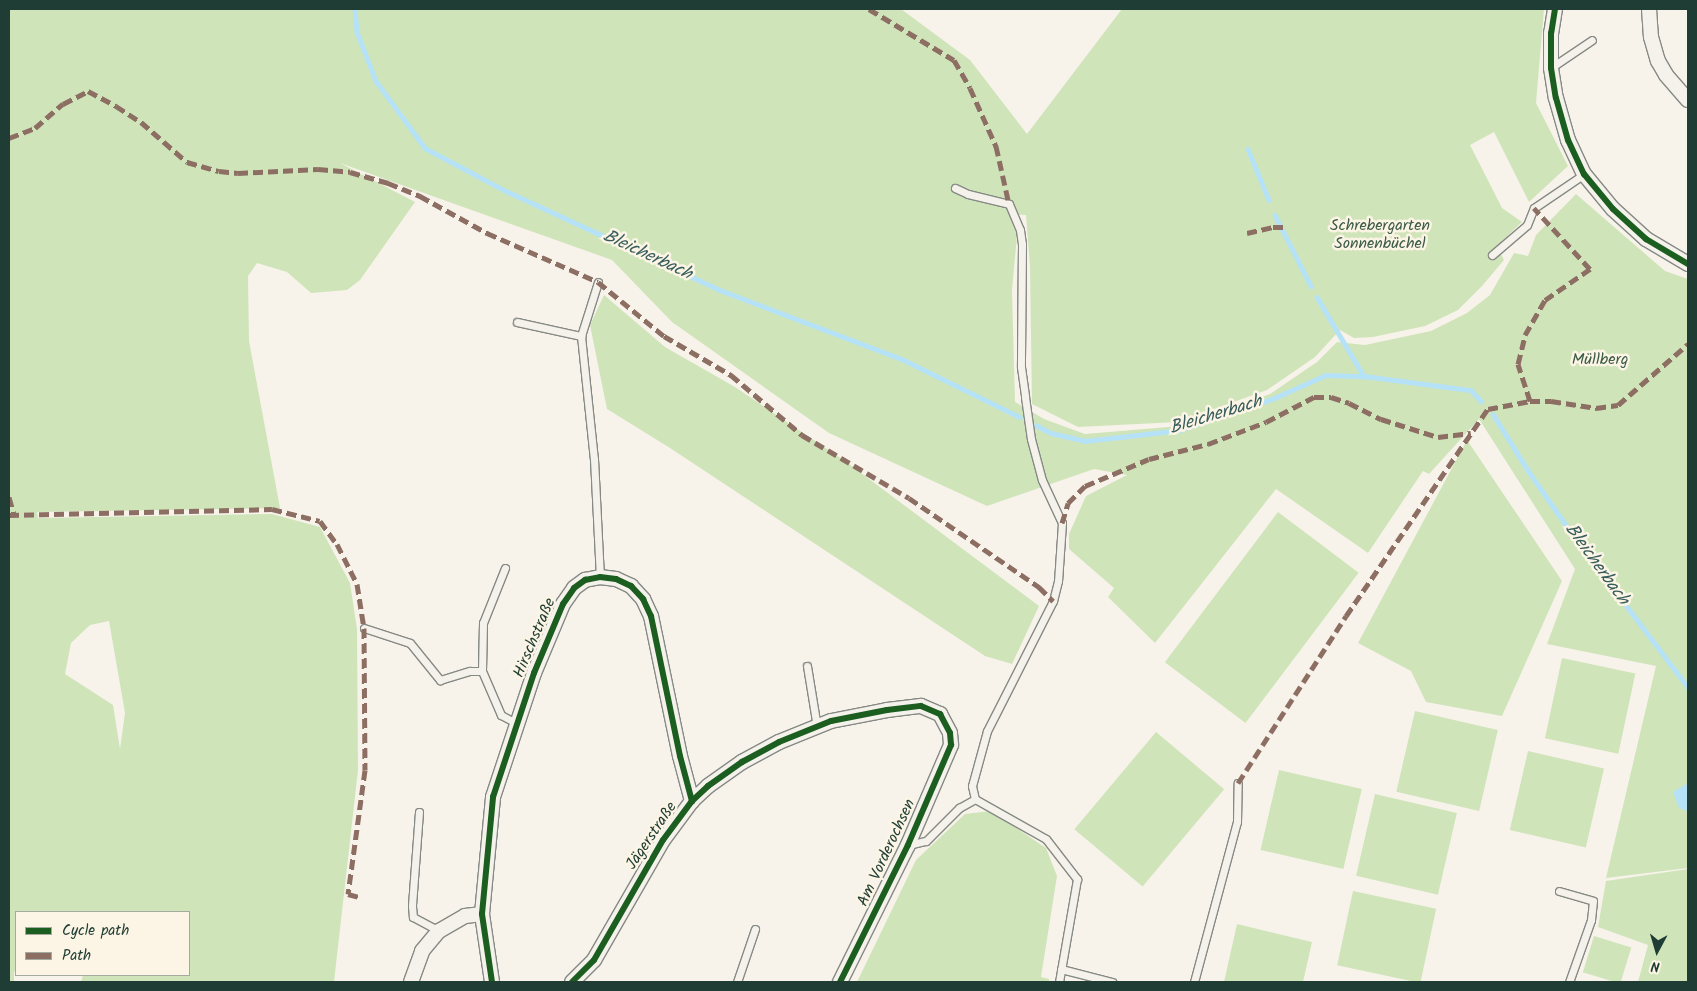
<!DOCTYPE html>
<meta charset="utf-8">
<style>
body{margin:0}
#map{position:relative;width:1697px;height:991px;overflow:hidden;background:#f7f3ea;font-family:Kalam,sans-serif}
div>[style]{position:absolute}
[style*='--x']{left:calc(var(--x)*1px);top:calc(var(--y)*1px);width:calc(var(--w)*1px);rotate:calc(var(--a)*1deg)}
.green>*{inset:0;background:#d0e4ba;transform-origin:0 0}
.water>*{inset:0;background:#b5e2f6}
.stream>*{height:4.5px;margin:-2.25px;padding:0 2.25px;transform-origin:2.25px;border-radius:2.25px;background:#b5e2f6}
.roads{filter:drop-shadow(1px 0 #868984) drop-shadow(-1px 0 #868984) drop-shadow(0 1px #868984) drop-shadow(0 -1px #868984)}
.lane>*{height:7px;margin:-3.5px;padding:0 3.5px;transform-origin:3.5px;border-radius:3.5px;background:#f5f2ec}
.street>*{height:14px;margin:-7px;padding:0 7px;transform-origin:7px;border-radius:7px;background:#f5f2ec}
.quiet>*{height:5px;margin-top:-2.5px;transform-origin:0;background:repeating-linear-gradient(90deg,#8d6e63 0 10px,transparent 0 15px)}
.cycleway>*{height:6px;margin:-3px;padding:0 3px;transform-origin:3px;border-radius:3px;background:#1b5e20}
span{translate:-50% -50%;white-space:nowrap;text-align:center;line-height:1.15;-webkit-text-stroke:5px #fcf5e5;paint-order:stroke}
.park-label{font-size:16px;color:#3c5c47}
.street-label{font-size:16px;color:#1f3d34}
.water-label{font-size:18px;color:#375d5c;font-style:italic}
.frame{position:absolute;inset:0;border:10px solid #1f3d34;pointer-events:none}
.legend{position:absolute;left:15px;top:911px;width:175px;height:65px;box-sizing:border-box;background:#fcf5e5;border:1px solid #a4ab9e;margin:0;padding:6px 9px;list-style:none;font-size:15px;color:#1f3d34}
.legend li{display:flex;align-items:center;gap:10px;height:25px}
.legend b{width:25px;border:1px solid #a4ab9e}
.north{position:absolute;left:1632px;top:926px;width:50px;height:50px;-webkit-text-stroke:4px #fcf5e5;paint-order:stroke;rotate:186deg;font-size:14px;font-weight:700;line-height:20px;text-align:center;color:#1f3d34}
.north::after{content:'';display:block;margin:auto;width:18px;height:22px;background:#1f3d34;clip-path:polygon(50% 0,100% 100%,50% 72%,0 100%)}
</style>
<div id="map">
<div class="green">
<i style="clip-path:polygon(evenodd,9px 9px,901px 9px,970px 60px,1027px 134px,1122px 9px,1544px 9px,1536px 103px,1568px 166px,1529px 202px,1494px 132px,1470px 145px,1502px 208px,1522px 222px,1497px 246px,1504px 260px,1482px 286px,1458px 310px,1425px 326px,1373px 337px,1354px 338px,1340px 330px,1315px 357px,1267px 390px,1178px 422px,1078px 427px,1032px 404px,1030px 267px,1026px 215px,1009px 214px,1017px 236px,1012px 290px,1015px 402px,1044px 419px,1085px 434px,1180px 426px,1270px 394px,1317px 362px,1337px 342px,1365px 345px,1431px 331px,1467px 313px,1490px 295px,1514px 253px,1528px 256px,1536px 235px,1576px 194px,1665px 271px,1688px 279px,1688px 868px,1606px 878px,1656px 666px,1547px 644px,1575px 569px,1479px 419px,1429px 474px,1423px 471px,1368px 553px,1276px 489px,1155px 643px,1108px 597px,1114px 588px,1069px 549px,1069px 534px,1086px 496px,1127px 475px,1094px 469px,987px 506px,829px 433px,672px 322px,612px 260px,340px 163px,415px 202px,360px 280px,347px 290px,311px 293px,287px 272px,257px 263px,248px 276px,249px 341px,280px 508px,37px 512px,38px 518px,272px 514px,320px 527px,350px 583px,357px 629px,358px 770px,334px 982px,81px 982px,83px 975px,189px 975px,189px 912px,84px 911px,16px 912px,16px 970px,14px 972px,14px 982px,9px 982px,9px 9px,109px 621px,125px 713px,120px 749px,113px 705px,65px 674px,71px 643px,90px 625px,109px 621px)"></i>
<i style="clip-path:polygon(604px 295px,665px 347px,735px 387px,845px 461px,1039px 606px,1012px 664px,985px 656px,670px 448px,607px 409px,590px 325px)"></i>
<i style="clip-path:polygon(1467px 440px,1562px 581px,1502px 716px,1426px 702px,1411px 671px,1358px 643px)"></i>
<i style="left:1278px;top:512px;width:101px;height:188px;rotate:37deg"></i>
<i style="left:1562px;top:658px;width:75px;height:82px;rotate:12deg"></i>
<i style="left:1415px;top:711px;width:85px;height:83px;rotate:13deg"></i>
<i style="left:1156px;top:732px;width:89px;height:127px;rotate:40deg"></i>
<i style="left:1528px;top:751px;width:78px;height:81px;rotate:13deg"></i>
<i style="left:1279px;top:770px;width:85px;height:82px;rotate:13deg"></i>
<i style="left:1375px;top:794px;width:84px;height:84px;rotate:13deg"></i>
<i style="clip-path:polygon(991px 811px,1046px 848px,1057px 876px,1041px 977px,1049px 979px,1049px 982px,857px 982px,916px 860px,965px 814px)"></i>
<i style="clip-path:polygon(1688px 869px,1688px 982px,1638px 982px,1648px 945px,1598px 927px,1606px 881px)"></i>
<i style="left:1353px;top:891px;width:85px;height:76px;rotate:12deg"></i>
<i style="clip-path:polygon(1237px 924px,1312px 942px,1303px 982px,1224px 982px)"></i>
<i style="left:1594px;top:936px;width:39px;height:38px;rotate:17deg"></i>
</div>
<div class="water">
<i style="clip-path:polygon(1688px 783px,1688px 811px,1679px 808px,1673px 792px)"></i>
</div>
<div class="stream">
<i style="--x:355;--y:9;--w:23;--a:85"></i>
<i style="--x:357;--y:32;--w:53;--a:68.8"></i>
<i style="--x:376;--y:81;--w:83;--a:53.8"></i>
<i style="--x:425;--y:148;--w:92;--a:28"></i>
<i style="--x:506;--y:191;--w:236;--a:24.8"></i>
<i style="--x:720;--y:290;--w:197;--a:20.8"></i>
<i style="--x:904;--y:360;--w:129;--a:26.2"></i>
<i style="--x:1248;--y:149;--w:55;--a:67.6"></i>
<i style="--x:1275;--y:215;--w:80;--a:63.1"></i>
<i style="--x:1317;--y:297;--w:92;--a:59.3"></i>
<i style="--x:1364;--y:376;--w:108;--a:7.5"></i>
<i style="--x:1471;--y:390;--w:15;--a:48"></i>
<i style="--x:1493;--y:414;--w:68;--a:58.2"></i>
<i style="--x:1529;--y:472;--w:82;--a:55"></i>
<i style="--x:1576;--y:539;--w:186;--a:52.9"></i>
<i style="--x:1036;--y:425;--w:17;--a:28"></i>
<i style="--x:1051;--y:433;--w:35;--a:13"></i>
<i style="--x:1085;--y:441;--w:96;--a:-6.6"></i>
<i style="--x:1180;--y:430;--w:97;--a:-18.6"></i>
<i style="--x:1272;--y:399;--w:59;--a:-24"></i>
<i style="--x:1326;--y:375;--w:38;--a:2"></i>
</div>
<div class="roads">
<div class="lane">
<i style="--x:1552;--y:67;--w:48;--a:-34"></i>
<i style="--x:955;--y:188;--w:14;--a:25"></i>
<i style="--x:968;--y:194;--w:42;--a:13.7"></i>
<i style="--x:1009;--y:204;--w:28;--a:67"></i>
<i style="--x:1020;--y:230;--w:14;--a:82"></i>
<i style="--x:1022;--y:244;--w:123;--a:90.5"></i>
<i style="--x:1021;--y:367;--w:30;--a:82"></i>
<i style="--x:1025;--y:397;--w:42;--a:81.9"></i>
<i style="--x:1031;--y:439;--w:42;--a:75"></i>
<i style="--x:1042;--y:480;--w:47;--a:65.1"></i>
<i style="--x:1062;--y:523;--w:58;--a:93.9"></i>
<i style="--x:1058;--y:581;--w:21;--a:104"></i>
<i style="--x:1053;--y:601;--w:146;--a:116.9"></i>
<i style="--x:987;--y:731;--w:57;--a:105.3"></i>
<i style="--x:972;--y:786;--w:13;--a:77"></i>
<i style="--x:1492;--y:255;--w:46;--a:-40.6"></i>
<i style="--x:1527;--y:225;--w:18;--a:-68"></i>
<i style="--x:1534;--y:208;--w:60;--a:-34.2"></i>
<i style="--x:598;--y:282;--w:57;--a:107.5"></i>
<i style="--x:581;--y:336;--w:124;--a:84"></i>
<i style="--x:594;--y:459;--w:118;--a:87.1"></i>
<i style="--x:517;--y:322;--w:66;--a:12.3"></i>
<i style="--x:505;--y:568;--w:59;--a:111.8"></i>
<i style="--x:483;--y:623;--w:48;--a:91.2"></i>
<i style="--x:482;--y:671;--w:48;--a:66.6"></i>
<i style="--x:501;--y:715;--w:17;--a:28"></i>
<i style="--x:364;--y:628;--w:48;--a:18.1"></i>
<i style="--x:410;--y:643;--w:48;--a:51"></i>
<i style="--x:440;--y:680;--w:31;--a:-17"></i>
<i style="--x:470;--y:671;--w:12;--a:0"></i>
<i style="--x:807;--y:666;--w:62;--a:80.7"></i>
<i style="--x:419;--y:812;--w:94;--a:94.3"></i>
<i style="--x:412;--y:906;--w:11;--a:85"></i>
<i style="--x:413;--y:917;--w:30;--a:28"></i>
<i style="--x:908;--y:845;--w:18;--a:-13"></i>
<i style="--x:926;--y:841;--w:47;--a:-45"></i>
<i style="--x:959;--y:808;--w:18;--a:-29"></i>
<i style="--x:975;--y:799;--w:81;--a:29.4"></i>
<i style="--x:1046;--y:839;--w:51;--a:52.2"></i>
<i style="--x:1077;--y:879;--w:105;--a:99.9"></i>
<i style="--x:1559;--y:891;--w:35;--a:16"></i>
<i style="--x:1593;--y:901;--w:19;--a:96"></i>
<i style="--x:1591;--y:920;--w:66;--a:109.5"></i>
<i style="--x:1061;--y:969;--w:53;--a:14.3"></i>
<i style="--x:737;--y:982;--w:56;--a:-71.2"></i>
<i style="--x:1194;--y:982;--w:166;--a:-75"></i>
<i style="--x:1237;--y:822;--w:39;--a:-89"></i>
</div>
<div class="street">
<i style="--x:1555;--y:9;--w:24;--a:99"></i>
<i style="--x:1551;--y:33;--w:35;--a:90"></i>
<i style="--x:1551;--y:68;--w:30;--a:81"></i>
<i style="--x:1556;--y:98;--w:44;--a:74.1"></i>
<i style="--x:1568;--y:140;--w:38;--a:65"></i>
<i style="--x:1584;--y:174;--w:45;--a:50.4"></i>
<i style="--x:1613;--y:209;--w:45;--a:42.3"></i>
<i style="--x:1646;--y:239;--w:49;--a:30.8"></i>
<i style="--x:1649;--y:9;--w:28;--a:86"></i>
<i style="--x:1651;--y:37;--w:25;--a:74"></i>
<i style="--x:1658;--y:61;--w:16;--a:60"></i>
<i style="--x:1666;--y:75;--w:33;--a:49"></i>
<i style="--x:411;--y:982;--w:33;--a:-70"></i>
<i style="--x:422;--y:951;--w:26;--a:-50"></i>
<i style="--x:439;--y:931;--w:30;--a:-30"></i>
<i style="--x:465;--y:916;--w:17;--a:-7"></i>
<i style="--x:492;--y:982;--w:69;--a:-98.4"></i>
<i style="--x:482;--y:914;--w:118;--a:-84.6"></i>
<i style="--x:493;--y:797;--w:131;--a:-71.7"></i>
<i style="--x:534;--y:673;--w:75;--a:-67.2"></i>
<i style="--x:563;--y:604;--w:19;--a:-55"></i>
<i style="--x:574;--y:588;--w:14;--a:-36"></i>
<i style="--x:585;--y:580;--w:15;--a:-11"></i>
<i style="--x:600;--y:577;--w:16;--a:7"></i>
<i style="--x:616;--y:579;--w:17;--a:25"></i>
<i style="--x:631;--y:586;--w:18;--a:47"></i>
<i style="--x:643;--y:599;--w:19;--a:65"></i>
<i style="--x:651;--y:616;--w:143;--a:78.3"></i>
<i style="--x:680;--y:756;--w:47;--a:75.1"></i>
<i style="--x:572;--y:982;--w:31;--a:-45"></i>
<i style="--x:594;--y:960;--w:138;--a:-60.1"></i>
<i style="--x:663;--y:840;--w:49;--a:-53.4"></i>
<i style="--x:692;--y:801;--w:22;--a:-43"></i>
<i style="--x:708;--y:786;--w:42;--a:-35.2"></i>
<i style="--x:742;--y:762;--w:42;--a:-28.4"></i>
<i style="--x:779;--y:742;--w:56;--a:-22"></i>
<i style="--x:831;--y:721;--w:57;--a:-11.1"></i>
<i style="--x:887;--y:710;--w:34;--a:-7"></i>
<i style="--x:921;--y:706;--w:21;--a:23"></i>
<i style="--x:940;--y:714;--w:21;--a:62"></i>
<i style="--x:950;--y:733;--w:12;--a:85"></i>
<i style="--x:951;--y:745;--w:109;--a:113.3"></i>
<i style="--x:908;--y:845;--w:153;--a:116.4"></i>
</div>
</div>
<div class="quiet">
<i style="--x:869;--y:9;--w:99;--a:31"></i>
<i style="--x:954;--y:60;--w:32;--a:60"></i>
<i style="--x:970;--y:88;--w:64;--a:65.9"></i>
<i style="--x:996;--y:146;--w:59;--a:77.4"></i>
<i style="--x:9;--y:138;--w:28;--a:-21"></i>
<i style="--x:35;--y:128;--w:37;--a:-41"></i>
<i style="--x:63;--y:104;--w:28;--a:-27"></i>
<i style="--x:88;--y:91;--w:32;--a:28"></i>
<i style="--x:116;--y:106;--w:30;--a:33"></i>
<i style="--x:141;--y:122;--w:61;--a:41"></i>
<i style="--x:187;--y:162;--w:33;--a:16"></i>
<i style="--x:219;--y:171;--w:19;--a:6"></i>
<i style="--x:238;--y:173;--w:80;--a:-2.9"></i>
<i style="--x:318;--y:169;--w:32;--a:5"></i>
<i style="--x:350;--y:172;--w:40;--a:16"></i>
<i style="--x:388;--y:183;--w:35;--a:22"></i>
<i style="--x:420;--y:196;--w:77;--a:28.9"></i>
<i style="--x:487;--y:233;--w:121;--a:23.8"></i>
<i style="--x:598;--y:282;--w:85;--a:39.3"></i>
<i style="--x:664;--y:336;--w:78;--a:30.2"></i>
<i style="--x:731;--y:375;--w:93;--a:40.2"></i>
<i style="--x:802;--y:435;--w:124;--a:30.5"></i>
<i style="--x:909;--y:498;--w:158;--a:34.4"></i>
<i style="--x:1039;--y:587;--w:20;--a:45"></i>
<i style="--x:1247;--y:233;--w:27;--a:-13"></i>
<i style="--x:1273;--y:227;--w:15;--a:0"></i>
<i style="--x:1530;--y:401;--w:39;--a:-108"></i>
<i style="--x:1518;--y:364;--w:30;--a:-76"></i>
<i style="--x:1525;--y:335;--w:40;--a:-60.3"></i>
<i style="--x:1545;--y:300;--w:55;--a:-34.6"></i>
<i style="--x:1590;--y:269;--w:83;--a:-132.6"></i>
<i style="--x:9;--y:497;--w:18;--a:74"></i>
<i style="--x:9;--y:515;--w:263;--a:-1.3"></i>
<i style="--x:272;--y:509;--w:49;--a:14"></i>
<i style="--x:320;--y:521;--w:29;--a:54"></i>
<i style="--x:337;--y:544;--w:45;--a:63.4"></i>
<i style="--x:357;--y:584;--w:45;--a:81"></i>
<i style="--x:364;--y:628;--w:142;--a:89.6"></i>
<i style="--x:365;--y:770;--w:125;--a:97.8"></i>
<i style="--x:348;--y:894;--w:11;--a:15"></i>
<i style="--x:1062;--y:523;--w:21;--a:-73"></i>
<i style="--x:1068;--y:503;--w:24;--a:-45"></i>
<i style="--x:1085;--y:486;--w:69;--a:-22.9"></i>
<i style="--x:1149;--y:459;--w:61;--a:-14.3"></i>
<i style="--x:1208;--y:444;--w:62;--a:-20.8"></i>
<i style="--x:1266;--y:422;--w:54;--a:-27.5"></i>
<i style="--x:1314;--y:397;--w:17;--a:0"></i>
<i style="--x:1331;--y:397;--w:19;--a:18"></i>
<i style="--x:1349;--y:403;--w:36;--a:27"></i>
<i style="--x:1381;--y:419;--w:60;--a:17.5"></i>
<i style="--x:1438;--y:437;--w:33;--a:-7"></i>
<i style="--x:1238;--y:783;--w:199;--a:-57.1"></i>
<i style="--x:1346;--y:616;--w:251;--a:-55.6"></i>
<i style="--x:1488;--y:409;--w:43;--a:-10.8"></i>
<i style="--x:1530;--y:401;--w:21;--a:0"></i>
<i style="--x:1551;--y:401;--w:46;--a:8.8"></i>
<i style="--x:1596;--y:408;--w:22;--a:-8"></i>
<i style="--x:1618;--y:405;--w:93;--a:-41.1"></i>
</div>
<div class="cycleway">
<i style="--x:1555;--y:9;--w:24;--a:99"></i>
<i style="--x:1551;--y:33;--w:35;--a:90"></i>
<i style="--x:1551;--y:68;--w:30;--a:81"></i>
<i style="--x:1556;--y:98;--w:44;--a:74.1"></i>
<i style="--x:1568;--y:140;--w:38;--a:65"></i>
<i style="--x:1584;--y:174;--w:45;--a:50.4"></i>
<i style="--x:1613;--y:209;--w:45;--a:42.3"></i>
<i style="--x:1646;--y:239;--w:49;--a:30.8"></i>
<i style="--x:492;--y:982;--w:69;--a:-98.4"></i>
<i style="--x:482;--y:914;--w:118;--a:-84.6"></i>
<i style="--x:493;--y:797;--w:131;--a:-71.7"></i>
<i style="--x:534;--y:673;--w:75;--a:-67.2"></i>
<i style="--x:563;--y:604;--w:19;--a:-55"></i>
<i style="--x:574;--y:588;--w:14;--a:-36"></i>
<i style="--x:585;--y:580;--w:15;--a:-11"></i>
<i style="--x:600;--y:577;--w:16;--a:7"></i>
<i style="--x:616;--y:579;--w:17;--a:25"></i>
<i style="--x:631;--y:586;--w:18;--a:47"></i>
<i style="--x:643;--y:599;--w:19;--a:65"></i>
<i style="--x:651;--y:616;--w:143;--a:78.3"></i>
<i style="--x:680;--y:756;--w:47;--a:75.1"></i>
<i style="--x:572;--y:982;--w:31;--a:-45"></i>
<i style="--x:594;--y:960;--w:138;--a:-60.1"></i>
<i style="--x:663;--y:840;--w:49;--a:-53.4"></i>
<i style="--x:692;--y:801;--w:22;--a:-43"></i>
<i style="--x:708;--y:786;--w:42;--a:-35.2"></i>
<i style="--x:742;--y:762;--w:42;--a:-28.4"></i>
<i style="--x:779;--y:742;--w:56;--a:-22"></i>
<i style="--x:831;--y:721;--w:57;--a:-11.1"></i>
<i style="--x:887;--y:710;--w:34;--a:-7"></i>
<i style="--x:921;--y:706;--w:21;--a:23"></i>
<i style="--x:940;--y:714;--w:21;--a:62"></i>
<i style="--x:950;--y:733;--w:12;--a:85"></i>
<i style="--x:951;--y:745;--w:109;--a:113.3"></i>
<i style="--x:908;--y:845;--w:153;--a:116.4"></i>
</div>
<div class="park-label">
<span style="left:1380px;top:235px">Schrebergarten<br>Sonnenbüchel</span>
<span style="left:1600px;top:360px">Müllberg</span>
</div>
<div class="street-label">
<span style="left:535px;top:638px;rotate:-67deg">Hirschstraße</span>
<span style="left:652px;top:836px;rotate:-56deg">Jägerstraße</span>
<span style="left:887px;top:853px;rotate:-65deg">Am Vorderochsen</span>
</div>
<div class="water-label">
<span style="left:647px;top:256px;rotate:25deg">Bleicherbach</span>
<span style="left:1216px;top:416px;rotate:-17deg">Bleicherbach</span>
<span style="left:1596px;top:565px;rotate:54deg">Bleicherbach</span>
</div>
<div class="frame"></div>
<ul class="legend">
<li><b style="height:6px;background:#1b5e20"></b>Cycle path</li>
<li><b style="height:6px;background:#8d6e63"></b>Path</li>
</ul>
<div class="north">N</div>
</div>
